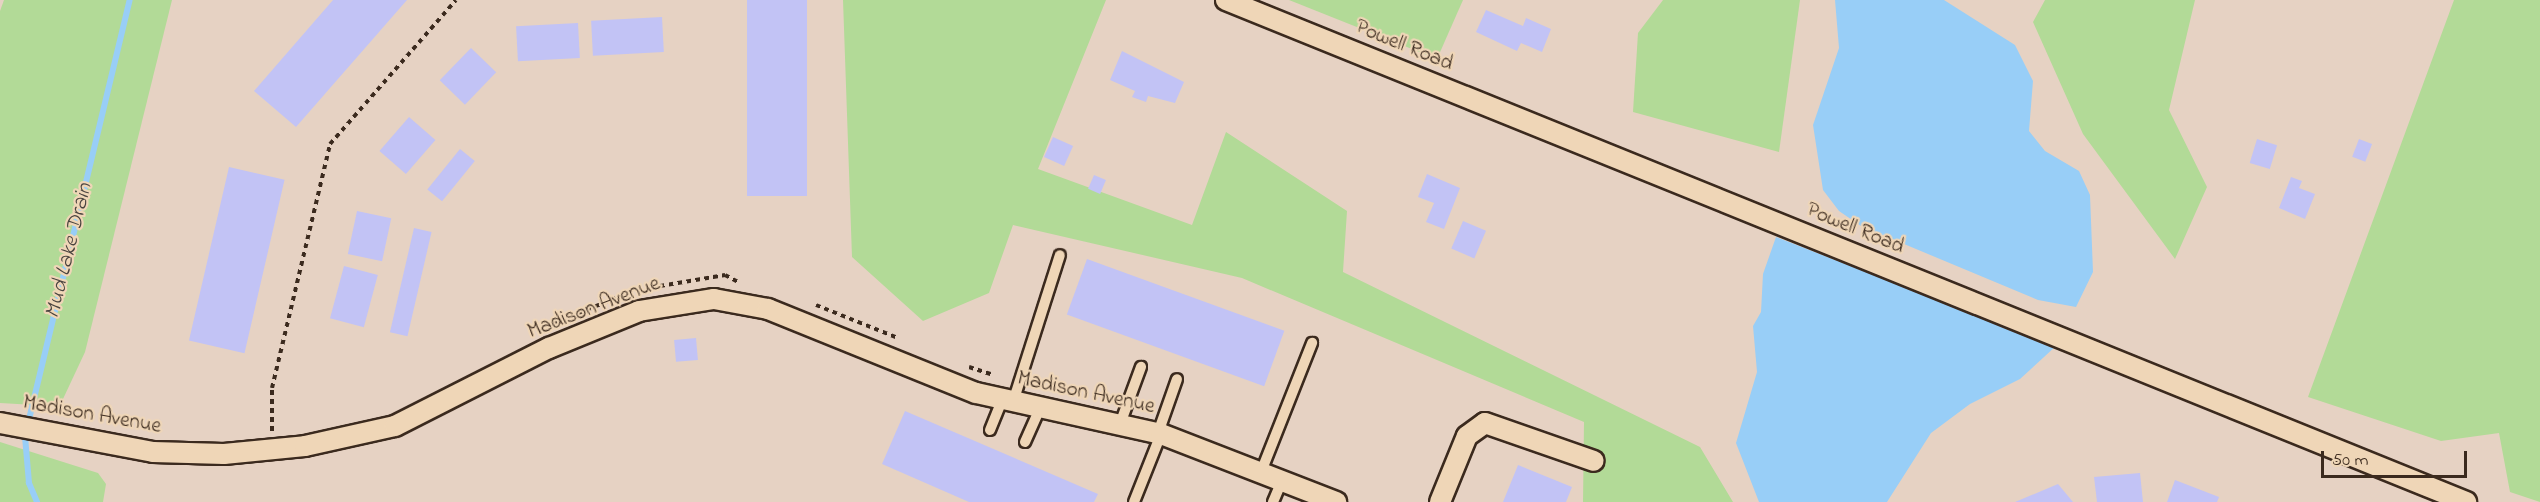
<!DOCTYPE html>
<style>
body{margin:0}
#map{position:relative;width:2540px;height:502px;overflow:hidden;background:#e6d2c3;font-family:"Indie Flower",sans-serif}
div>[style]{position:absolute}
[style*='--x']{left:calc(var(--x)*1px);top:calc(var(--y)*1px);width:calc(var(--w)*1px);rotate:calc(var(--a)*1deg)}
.green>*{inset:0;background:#b2da97}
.water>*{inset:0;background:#98cef7}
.stream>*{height:6px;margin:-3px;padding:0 3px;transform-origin:3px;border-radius:3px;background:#98cef7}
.building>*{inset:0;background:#c2c3f5;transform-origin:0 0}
.path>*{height:4px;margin-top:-2px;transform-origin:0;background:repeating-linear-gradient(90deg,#3b2a1e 0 4.5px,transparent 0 9px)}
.roads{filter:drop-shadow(2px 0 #3b2a1e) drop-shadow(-2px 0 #3b2a1e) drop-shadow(0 2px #3b2a1e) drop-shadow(0 -2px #3b2a1e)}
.lane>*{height:10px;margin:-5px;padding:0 5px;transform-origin:5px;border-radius:5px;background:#efd6b7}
.street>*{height:20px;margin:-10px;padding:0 10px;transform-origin:10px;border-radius:10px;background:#efd6b7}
span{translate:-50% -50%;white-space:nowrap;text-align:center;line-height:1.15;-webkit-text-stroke:4.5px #efd6b7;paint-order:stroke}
.street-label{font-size:21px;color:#3b2a1e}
.water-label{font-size:22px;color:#49433f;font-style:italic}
.scale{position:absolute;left:2321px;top:451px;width:146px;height:27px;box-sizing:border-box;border:3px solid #3b2a1e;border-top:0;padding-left:8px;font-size:18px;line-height:21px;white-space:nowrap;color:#3b2a1e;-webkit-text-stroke:4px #efd6b7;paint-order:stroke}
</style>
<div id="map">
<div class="green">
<i style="clip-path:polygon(4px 0,172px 0,85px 352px,63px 399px,52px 406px,0 403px,0 11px)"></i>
<i style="clip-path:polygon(843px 0,1106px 0,1038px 169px,1192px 225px,1226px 132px,1347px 211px,1343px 272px,1700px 447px,1733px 502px,1583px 502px,1584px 422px,1242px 278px,1013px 225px,989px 293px,923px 321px,852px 257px)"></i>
<i style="clip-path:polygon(1289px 0,1463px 0,1437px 59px)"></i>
<i style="clip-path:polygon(1663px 0,1800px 0,1779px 152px,1633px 112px,1638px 33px)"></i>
<i style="clip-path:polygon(2045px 0,2195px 0,2169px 110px,2207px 187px,2175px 259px,2083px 134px,2033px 22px)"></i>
<i style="clip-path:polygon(2454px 0,2540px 0,2540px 502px,2510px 492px,2499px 433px,2441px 441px,2308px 397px)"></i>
<i style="clip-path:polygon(0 442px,98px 473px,106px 484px,103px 502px,0 502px)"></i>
</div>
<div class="water">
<i style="clip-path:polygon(1835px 0,1944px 0,2015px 45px,2033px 81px,2029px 131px,2045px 151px,2079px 171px,2090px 195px,2093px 272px,2076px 307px,2038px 300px,1861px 226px,1839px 211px,1823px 190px,1813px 125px,1839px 48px)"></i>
<i style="clip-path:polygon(1776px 237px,2056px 346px,2020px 379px,1970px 404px,1931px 433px,1887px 502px,1759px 502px,1736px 443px,1757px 372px,1753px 326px,1761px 312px,1763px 274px)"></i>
</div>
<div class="stream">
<i style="--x:37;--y:502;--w:21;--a:-113"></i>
<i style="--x:29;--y:483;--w:47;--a:-94.9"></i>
<i style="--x:25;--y:436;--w:448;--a:-76.5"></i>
</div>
<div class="building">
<i style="clip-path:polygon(333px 0,407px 0,296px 127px,254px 91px)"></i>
<i style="left:747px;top:0;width:60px;height:196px"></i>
<i style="clip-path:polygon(1486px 10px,1523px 26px,1526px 18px,1551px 29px,1542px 52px,1521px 43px,1517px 51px,1476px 32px)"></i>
<i style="left:662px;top:17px;width:35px;height:71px;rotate:87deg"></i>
<i style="left:578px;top:23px;width:35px;height:62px;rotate:87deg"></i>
<i style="left:471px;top:48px;width:35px;height:45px;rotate:44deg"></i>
<i style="clip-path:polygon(1122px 51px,1184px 82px,1175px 103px,1148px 96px,1146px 102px,1132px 97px,1135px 91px,1110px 80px)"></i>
<i style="left:409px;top:117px;width:35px;height:45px;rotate:41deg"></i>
<i style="left:1053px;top:137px;width:22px;height:22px;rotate:24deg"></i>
<i style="left:2257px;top:139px;width:21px;height:25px;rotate:17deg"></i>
<i style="left:2359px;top:139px;width:14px;height:19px;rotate:21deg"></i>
<i style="left:460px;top:149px;width:19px;height:52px;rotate:39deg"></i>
<i style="left:229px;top:167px;width:57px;height:178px;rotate:13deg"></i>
<i style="clip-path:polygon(1427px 174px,1460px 188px,1444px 229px,1426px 222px,1434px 203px,1418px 197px)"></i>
<i style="left:1094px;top:175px;width:13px;height:15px;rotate:23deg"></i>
<i style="clip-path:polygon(2291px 177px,2302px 181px,2299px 188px,2315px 194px,2305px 219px,2279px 208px)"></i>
<i style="left:357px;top:211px;width:35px;height:44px;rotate:12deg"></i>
<i style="left:1463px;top:221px;width:25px;height:30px;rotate:23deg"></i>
<i style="left:414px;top:228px;width:18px;height:107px;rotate:13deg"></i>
<i style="left:1087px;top:259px;width:210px;height:59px;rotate:20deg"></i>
<i style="left:344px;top:266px;width:35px;height:54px;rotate:15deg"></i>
<i style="left:696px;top:338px;width:22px;height:22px;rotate:85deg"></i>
<i style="clip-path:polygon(905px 411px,1098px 494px,1094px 502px,969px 502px,882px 464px)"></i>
<i style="clip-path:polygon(1518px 465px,1572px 487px,1566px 502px,1503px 502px)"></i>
<i style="clip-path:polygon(2140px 473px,2143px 502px,2097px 502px,2094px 477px)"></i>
<i style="clip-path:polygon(2175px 480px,2219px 497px,2217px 502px,2167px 502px)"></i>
<i style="clip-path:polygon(2058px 484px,2073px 502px,2015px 502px)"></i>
</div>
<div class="path">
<i style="--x:660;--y:286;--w:66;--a:-9.6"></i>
<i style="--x:725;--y:275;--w:17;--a:28"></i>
<i style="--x:816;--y:305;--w:88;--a:21.9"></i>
<i style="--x:545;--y:327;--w:97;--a:-22.3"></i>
<i style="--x:969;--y:367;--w:25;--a:18"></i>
<i style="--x:272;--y:431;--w:43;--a:-90"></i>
<i style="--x:272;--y:388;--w:251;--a:-76.6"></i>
<i style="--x:330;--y:144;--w:191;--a:-48.8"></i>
</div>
<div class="roads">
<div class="lane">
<i style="--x:1013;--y:402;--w:154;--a:-72.3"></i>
<i style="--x:1120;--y:424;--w:61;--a:-69.8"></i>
<i style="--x:990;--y:430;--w:32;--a:-68"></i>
<i style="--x:1158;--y:433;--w:57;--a:-70.6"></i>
<i style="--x:1025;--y:442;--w:37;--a:-66"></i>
<i style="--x:1261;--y:472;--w:139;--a:-68.4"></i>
<i style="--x:1134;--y:502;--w:73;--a:-68.3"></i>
<i style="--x:1273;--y:502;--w:23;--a:-67"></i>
</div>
<div class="street">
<i style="--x:1226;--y:0;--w:1338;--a:22.04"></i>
<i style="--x:0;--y:423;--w:156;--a:10.7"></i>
<i style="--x:153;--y:452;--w:71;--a:1.6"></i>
<i style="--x:224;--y:454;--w:81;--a:-5.6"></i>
<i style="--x:305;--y:446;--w:92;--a:-12.5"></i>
<i style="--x:395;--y:426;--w:173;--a:-26.9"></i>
<i style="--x:549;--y:348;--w:97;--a:-22.3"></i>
<i style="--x:639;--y:311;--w:76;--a:-9.1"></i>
<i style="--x:714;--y:299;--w:55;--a:10.5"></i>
<i style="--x:768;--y:309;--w:224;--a:22"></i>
<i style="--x:976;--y:393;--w:189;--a:12.5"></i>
<i style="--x:1161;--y:434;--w:188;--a:21.2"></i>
<i style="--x:1440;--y:502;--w:71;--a:-67.8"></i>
<i style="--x:1467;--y:436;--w:22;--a:-36"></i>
<i style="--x:1485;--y:423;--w:115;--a:19.2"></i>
</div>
</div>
<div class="street-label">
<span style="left:1404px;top:46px;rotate:22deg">Powell Road</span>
<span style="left:1855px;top:229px;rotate:22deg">Powell Road</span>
<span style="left:594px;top:308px;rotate:-21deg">Madison Avenue</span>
<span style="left:1086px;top:393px;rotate:12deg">Madison Avenue</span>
<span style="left:92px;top:415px;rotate:10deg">Madison Avenue</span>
</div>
<div class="water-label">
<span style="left:70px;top:251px;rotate:-76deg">Mud Lake Drain</span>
</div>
<div class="scale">50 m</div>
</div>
